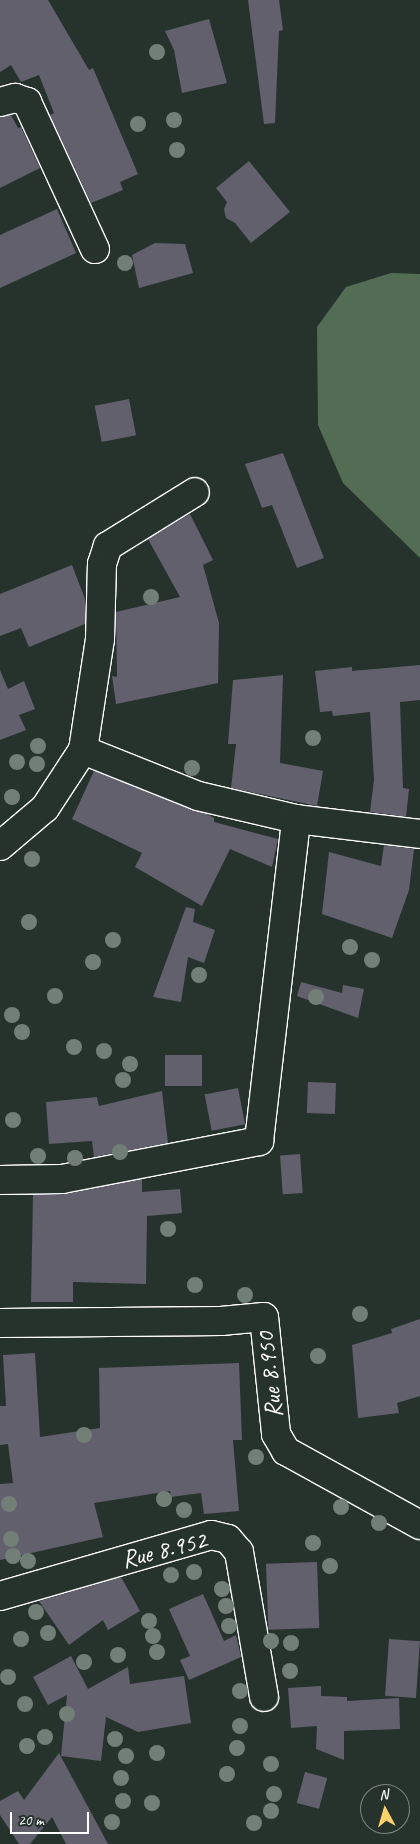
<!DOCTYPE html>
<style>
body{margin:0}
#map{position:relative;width:420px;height:1844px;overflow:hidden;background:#26332d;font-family:Caveat,sans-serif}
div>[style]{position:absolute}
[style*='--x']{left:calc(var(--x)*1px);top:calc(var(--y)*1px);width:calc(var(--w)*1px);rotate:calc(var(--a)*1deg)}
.green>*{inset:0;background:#526d54}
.building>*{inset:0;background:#61606c;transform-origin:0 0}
.roads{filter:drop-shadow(1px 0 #fff) drop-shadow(-1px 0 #fff) drop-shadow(0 1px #fff) drop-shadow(0 -1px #fff)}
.street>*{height:28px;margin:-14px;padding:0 14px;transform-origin:14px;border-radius:14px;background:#26332d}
.trees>*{width:16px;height:16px;margin:-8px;border-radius:50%;background:#727f76}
span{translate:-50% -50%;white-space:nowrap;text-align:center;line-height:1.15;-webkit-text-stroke:4px #26332d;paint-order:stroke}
.street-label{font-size:25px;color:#fff}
.north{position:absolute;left:360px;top:1784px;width:50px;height:50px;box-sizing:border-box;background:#26332d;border:1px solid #7d8581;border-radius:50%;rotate:354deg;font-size:14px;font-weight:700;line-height:20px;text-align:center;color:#fff}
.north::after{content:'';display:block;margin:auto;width:18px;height:22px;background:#ffd166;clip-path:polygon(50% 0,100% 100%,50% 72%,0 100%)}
.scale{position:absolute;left:10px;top:1812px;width:79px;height:22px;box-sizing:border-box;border:2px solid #fff;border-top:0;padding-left:6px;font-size:15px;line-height:18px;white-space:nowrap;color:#fff;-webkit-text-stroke:4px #26332d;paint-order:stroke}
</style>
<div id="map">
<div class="green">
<i style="clip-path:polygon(391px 273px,420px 274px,420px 558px,343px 483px,318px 425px,317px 327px,346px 287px)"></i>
</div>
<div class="building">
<i style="clip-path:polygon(0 0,48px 0,89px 70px,93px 68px,138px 174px,120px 182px,123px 190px,91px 203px,50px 115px,54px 113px,39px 75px,21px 82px,11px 65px,0 72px)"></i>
<i style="clip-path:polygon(248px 0,279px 0,283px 30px,279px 31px,275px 123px,264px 124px)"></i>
<i style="clip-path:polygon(209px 19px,227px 83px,182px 93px,174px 50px,165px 31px)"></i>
<i style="clip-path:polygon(11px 115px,18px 128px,21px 127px,40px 168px,0 188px,0 117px)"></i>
<i style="clip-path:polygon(249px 161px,290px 212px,251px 243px,235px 223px,226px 218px,224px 209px,227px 202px,216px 188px)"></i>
<i style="clip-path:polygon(57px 209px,76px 253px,0 288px,0 235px)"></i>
<i style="clip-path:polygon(155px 243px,185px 244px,193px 273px,139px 288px,132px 255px)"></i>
<i style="left:129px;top:399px;width:37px;height:35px;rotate:79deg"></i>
<i style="clip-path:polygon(283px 453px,324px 558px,297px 568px,272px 505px,262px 508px,245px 464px)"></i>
<i style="clip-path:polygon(190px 514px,213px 560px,203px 565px,219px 623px,218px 683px,116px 704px,112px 676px,117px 677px,116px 612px,180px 597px,148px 539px)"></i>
<i style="clip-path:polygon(72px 565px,85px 599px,85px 624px,29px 647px,21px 628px,0 636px,0 594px)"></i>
<i style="clip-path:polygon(420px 665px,420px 700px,400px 702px,403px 788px,409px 789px,406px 817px,370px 812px,374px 780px,370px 712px,333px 716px,332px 711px,320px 712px,315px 671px,352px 667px,352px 671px)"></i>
<i style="clip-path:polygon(0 670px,8px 689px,24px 681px,35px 709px,19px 715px,26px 730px,0 740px)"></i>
<i style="clip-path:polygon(283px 675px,280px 763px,323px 771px,317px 806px,231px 788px,236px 744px,228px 744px,233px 680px)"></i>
<i style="clip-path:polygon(94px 771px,207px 814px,214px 818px,214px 822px,278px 839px,272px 867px,230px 849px,202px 906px,135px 867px,142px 853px,72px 819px)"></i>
<i style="clip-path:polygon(384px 845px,414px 849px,409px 890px,392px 938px,322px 914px,329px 852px,381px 866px)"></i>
<i style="clip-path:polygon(186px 907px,195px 909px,193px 922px,215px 930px,204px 963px,188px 957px,181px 1002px,153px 997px)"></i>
<i style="clip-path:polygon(301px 982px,342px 993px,343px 985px,364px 989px,358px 1018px,297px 996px)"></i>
<i style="left:165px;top:1055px;width:37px;height:31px"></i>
<i style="left:308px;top:1082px;width:28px;height:31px;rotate:2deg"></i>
<i style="left:238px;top:1088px;width:37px;height:34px;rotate:79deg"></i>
<i style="clip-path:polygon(162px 1091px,168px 1143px,94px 1157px,92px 1141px,49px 1144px,46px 1102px,97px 1097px,99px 1106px)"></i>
<i style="left:300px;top:1154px;width:39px;height:20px;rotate:86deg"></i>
<i style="clip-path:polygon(142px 1179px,142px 1192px,180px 1189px,182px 1213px,147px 1216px,146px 1284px,73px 1282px,73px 1302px,31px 1302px,33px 1195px,65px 1194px)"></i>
<i style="clip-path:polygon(420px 1319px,420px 1396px,397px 1403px,399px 1413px,358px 1418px,352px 1345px,392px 1333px,391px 1329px)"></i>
<i style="clip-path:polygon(35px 1353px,40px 1437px,100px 1428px,99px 1368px,239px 1363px,242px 1440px,233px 1440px,239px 1511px,204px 1514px,201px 1493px,171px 1497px,170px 1491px,94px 1503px,103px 1537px,0 1560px,0 1484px,13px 1483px,8px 1444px,0 1445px,0 1406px,6px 1406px,3px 1355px)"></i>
<i style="left:317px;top:1562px;width:66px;height:51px;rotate:88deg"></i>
<i style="clip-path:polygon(121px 1577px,140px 1611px,108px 1630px,103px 1620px,69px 1645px,39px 1601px)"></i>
<i style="clip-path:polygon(203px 1594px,224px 1641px,236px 1635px,241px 1657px,189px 1680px,180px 1660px,190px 1656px,169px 1609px)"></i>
<i style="left:389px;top:1639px;width:31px;height:57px;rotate:4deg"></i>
<i style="clip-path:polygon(71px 1656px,88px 1689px,128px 1667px,130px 1684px,184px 1676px,191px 1723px,138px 1732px,106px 1717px,101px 1761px,61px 1756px,67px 1695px,48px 1705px,33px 1677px)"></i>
<i style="clip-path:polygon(321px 1686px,321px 1696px,347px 1697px,347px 1701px,399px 1698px,400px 1729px,344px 1731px,344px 1760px,316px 1749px,317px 1726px,291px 1728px,288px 1688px)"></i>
<i style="clip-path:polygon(59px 1753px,108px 1844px,66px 1844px,52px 1817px,30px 1844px,19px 1844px,0 1815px,0 1801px,18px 1791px,24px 1800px)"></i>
<i style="left:305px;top:1772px;width:23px;height:32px;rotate:15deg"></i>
</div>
<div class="roads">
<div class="street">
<i style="--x:0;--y:102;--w:16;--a:-15"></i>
<i style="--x:15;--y:98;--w:13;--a:18"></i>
<i style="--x:27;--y:102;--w:162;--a:65.2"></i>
<i style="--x:83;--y:750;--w:124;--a:21.8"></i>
<i style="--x:198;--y:796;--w:101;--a:13.2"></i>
<i style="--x:296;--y:819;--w:125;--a:6.9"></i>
<i style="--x:0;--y:846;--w:59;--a:-40.2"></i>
<i style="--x:45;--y:808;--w:69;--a:-56.8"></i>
<i style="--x:83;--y:750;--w:112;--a:-81.3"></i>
<i style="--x:100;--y:639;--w:75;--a:-88.5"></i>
<i style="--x:102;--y:564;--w:19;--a:-72"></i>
<i style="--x:108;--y:546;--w:102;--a:-31.8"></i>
<i style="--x:0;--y:1180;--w:62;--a:-0.9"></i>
<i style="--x:62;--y:1179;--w:201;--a:-10.9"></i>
<i style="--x:259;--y:1141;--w:324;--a:-83.4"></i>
<i style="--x:0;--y:1323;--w:221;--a:-0.5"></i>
<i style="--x:221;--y:1321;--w:43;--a:-5.3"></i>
<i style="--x:264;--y:1317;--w:118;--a:84.1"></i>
<i style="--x:276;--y:1434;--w:20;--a:60"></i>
<i style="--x:286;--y:1451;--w:153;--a:28.9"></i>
<i style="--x:0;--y:1596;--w:220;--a:-16.1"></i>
<i style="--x:211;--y:1535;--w:17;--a:13"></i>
<i style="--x:228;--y:1539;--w:17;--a:50"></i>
<i style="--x:239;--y:1552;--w:147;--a:80.2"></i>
</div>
</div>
<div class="trees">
<i style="left:157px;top:52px"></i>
<i style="left:174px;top:120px"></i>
<i style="left:138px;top:124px"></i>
<i style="left:177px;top:150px"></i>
<i style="left:125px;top:263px"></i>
<i style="left:151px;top:597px"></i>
<i style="left:313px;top:738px"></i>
<i style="left:38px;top:746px"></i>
<i style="left:17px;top:762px"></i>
<i style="left:37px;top:764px"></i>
<i style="left:192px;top:768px"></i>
<i style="left:12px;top:797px"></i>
<i style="left:32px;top:859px"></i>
<i style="left:29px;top:922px"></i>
<i style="left:113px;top:940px"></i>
<i style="left:350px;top:947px"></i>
<i style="left:372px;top:960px"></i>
<i style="left:93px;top:962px"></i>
<i style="left:199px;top:975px"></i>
<i style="left:55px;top:996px"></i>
<i style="left:316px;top:997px"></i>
<i style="left:12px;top:1015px"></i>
<i style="left:22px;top:1032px"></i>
<i style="left:74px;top:1047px"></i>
<i style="left:104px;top:1051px"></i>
<i style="left:130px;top:1064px"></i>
<i style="left:123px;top:1080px"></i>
<i style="left:13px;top:1120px"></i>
<i style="left:120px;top:1152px"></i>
<i style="left:38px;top:1156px"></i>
<i style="left:75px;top:1158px"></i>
<i style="left:168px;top:1229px"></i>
<i style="left:195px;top:1285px"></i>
<i style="left:245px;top:1295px"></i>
<i style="left:360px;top:1314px"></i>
<i style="left:318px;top:1356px"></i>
<i style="left:84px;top:1435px"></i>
<i style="left:256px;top:1457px"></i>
<i style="left:164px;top:1499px"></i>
<i style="left:9px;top:1504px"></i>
<i style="left:341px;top:1507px"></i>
<i style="left:184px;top:1510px"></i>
<i style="left:379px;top:1523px"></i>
<i style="left:11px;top:1539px"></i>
<i style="left:313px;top:1543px"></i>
<i style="left:13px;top:1556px"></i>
<i style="left:28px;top:1561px"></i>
<i style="left:330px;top:1566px"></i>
<i style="left:194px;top:1572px"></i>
<i style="left:171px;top:1575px"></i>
<i style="left:222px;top:1589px"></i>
<i style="left:226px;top:1606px"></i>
<i style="left:36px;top:1612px"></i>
<i style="left:149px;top:1621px"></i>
<i style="left:229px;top:1626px"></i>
<i style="left:48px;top:1633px"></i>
<i style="left:153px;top:1636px"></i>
<i style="left:21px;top:1639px"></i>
<i style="left:271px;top:1641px"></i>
<i style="left:291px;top:1643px"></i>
<i style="left:157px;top:1652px"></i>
<i style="left:118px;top:1655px"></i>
<i style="left:84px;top:1662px"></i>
<i style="left:290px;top:1671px"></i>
<i style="left:8px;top:1677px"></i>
<i style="left:240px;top:1691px"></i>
<i style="left:25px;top:1704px"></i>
<i style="left:67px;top:1714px"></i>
<i style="left:240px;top:1726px"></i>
<i style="left:45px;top:1737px"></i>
<i style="left:115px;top:1739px"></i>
<i style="left:27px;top:1746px"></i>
<i style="left:237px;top:1748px"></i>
<i style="left:157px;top:1753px"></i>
<i style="left:126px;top:1756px"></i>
<i style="left:271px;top:1764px"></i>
<i style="left:227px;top:1774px"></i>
<i style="left:121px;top:1778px"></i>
<i style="left:274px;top:1794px"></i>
<i style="left:123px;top:1801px"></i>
<i style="left:152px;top:1803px"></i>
<i style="left:271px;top:1811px"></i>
<i style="left:112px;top:1822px"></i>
<i style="left:254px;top:1823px"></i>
</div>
<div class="street-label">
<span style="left:270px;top:1375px;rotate:-96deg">Rue 8.950</span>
<span style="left:164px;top:1550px;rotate:-14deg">Rue 8.952</span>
</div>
<div class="north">N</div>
<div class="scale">20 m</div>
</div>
